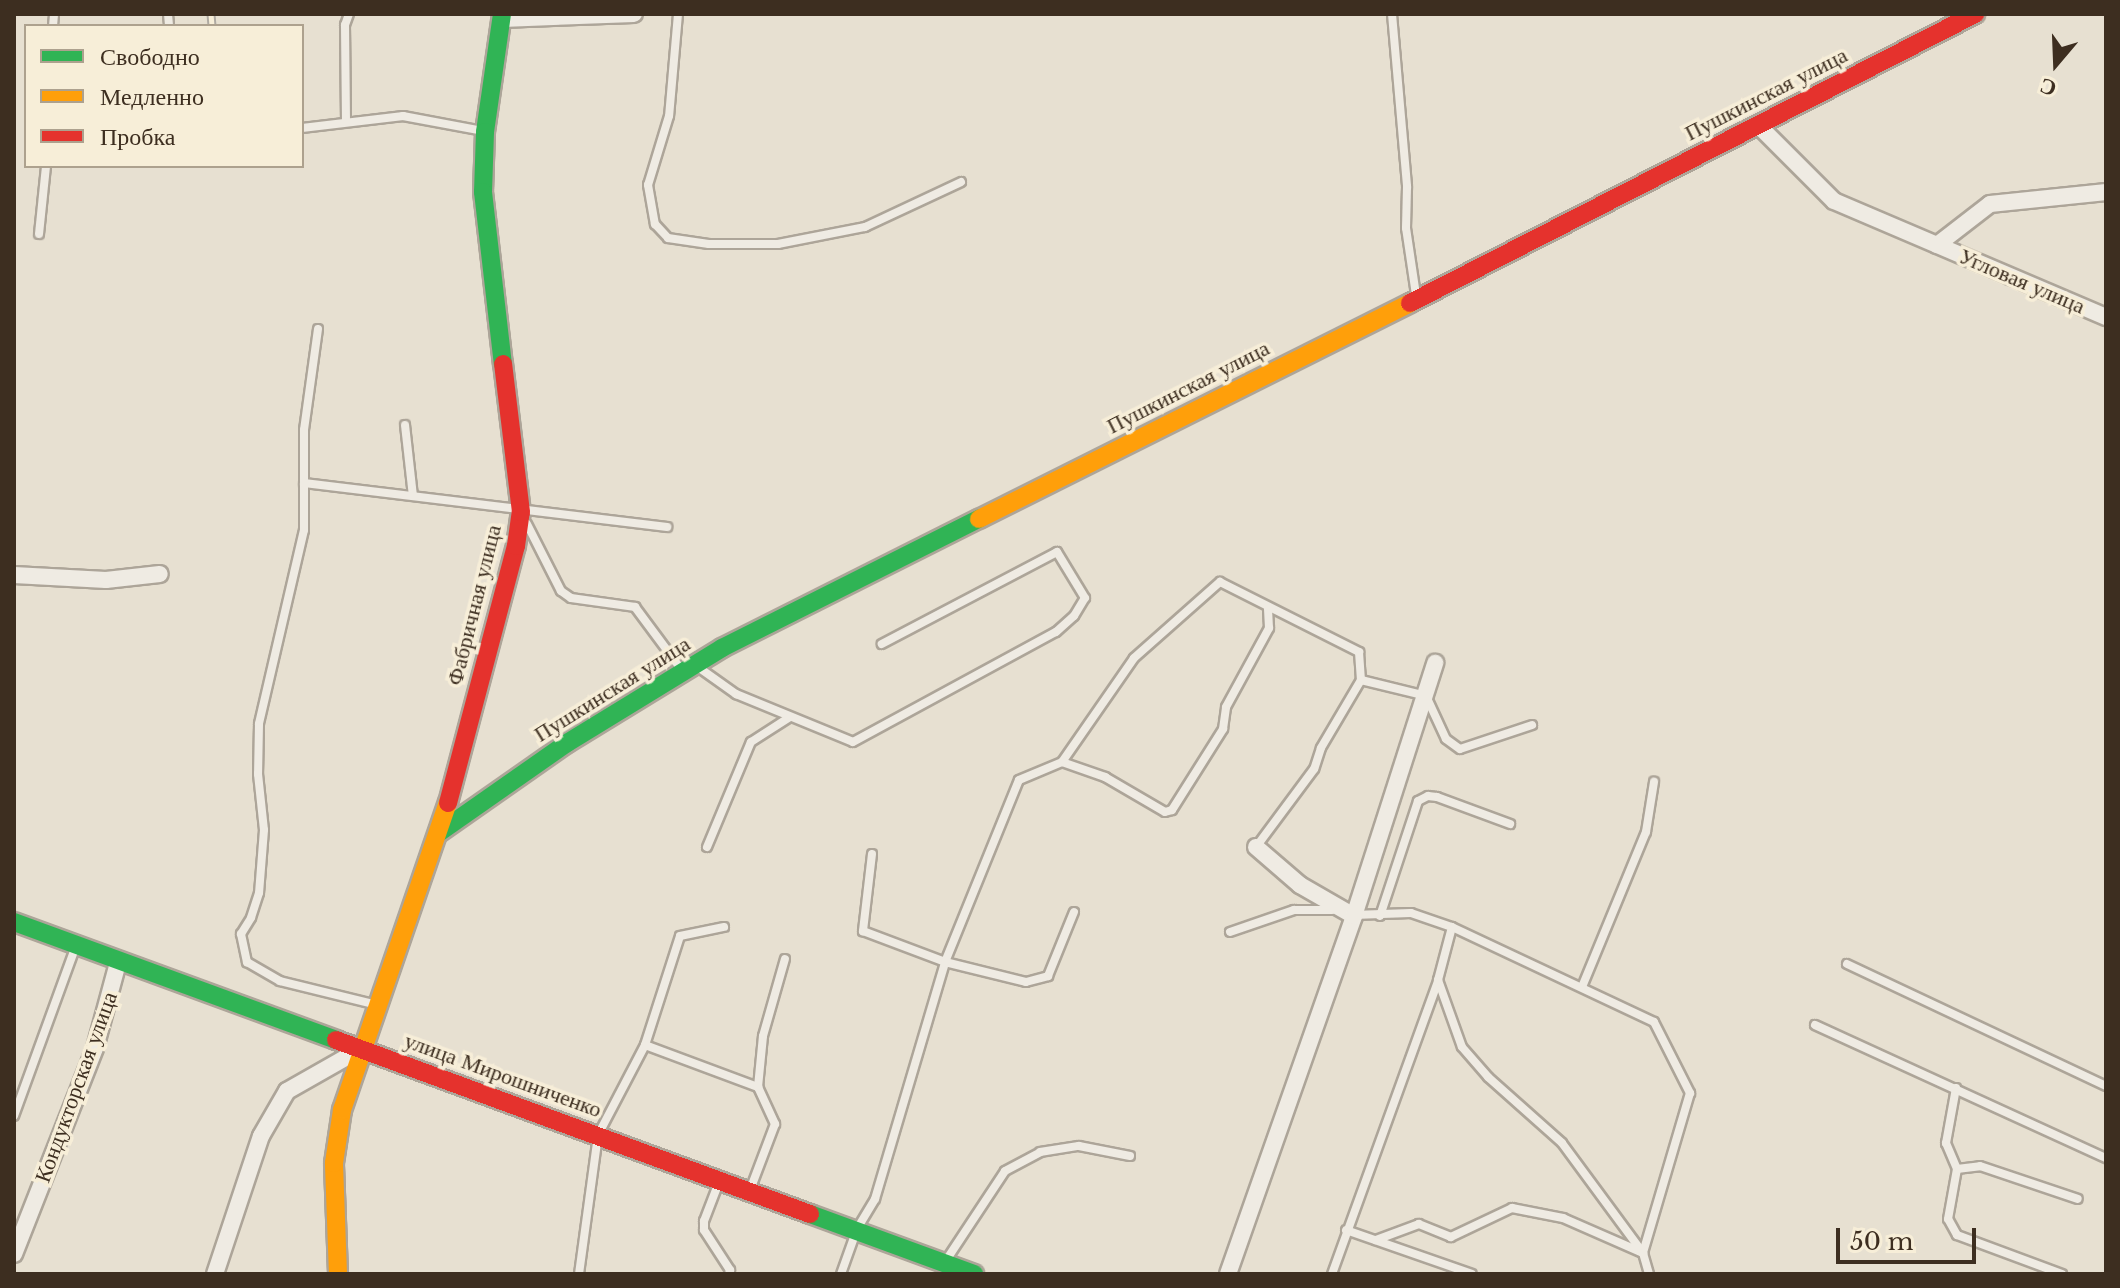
<!DOCTYPE html>
<meta charset="utf-8">
<style>
body{margin:0}
#map{position:relative;width:2120px;height:1288px;overflow:hidden;background:#e7e0d1;font-family:"Libre Baskerville",serif}
div>[style]{position:absolute}
[style*='--x']{left:calc(var(--x)*1px);top:calc(var(--y)*1px);width:calc(var(--w)*1px);rotate:calc(var(--a)*1deg)}
.roads{filter:drop-shadow(2px 0 #ada599) drop-shadow(-2px 0 #ada599) drop-shadow(0 2px #ada599) drop-shadow(0 -2px #ada599)}
.lane>*{height:8px;margin:-4px;padding:0 4px;transform-origin:4px;border-radius:4px;background:#efebe3}
.street>*{height:16px;margin:-8px;padding:0 8px;transform-origin:8px;border-radius:8px;background:#efebe3}
.fast>*{height:18px;margin:-9px;padding:0 9px;transform-origin:9px;border-radius:9px;background:#30b455}
.slow>*{height:18px;margin:-9px;padding:0 9px;transform-origin:9px;border-radius:9px;background:#ff9f0a}
.jam>*{height:18px;margin:-9px;padding:0 9px;transform-origin:9px;border-radius:9px;background:#e5322d}
.rail>*{height:9px;margin-top:-4.5px;transform-origin:0;background:repeating-linear-gradient(90deg,#f7eed8 0 18px,#afaaa2 0 36px);box-sizing:border-box;border-block:2px solid #afaaa2}
span{translate:-50% -50%;white-space:nowrap;text-align:center;line-height:1.15;-webkit-text-stroke:7px #f7eed8;paint-order:stroke}
.street-label{font-size:22px;color:#3d2e20}
.frame{position:absolute;inset:0;border:16px solid #3d2e20;pointer-events:none}
.legend{position:absolute;left:24px;top:24px;width:280px;height:144px;box-sizing:border-box;background:#f7eed8;border:2px solid #ada18e;margin:0;padding:10px 14px;list-style:none;font-size:24px;color:#3d2e20}
.legend li{display:flex;align-items:center;gap:16px;height:40px}
.legend b{width:40px;border:2px solid #ada18e}
.north{position:absolute;left:2016px;top:24px;width:80px;height:80px;-webkit-text-stroke:6px #f7eed8;paint-order:stroke;rotate:199deg;font-size:22px;font-weight:700;line-height:32px;text-align:center;color:#3d2e20}
.north::after{content:'';display:block;margin:auto;width:28px;height:36px;background:#3d2e20;clip-path:polygon(50% 0,100% 100%,50% 72%,0 100%)}
.scale{position:absolute;left:1836px;top:1228px;width:140px;height:36px;box-sizing:border-box;border:4px solid #3d2e20;border-top:0;padding-left:10px;font-size:24px;line-height:28px;white-space:nowrap;color:#3d2e20;-webkit-text-stroke:6px #f7eed8;paint-order:stroke}
</style>
<div id="map">
<div class="roads">
<div class="lane">
<i style="--x:168;--y:14;--w:12;--a:85"></i>
<i style="--x:678;--y:14;--w:102;--a:95"></i>
<i style="--x:669;--y:116;--w:72;--a:106.9"></i>
<i style="--x:648;--y:185;--w:40;--a:80"></i>
<i style="--x:655;--y:224;--w:19;--a:47"></i>
<i style="--x:668;--y:238;--w:41;--a:8.3"></i>
<i style="--x:709;--y:244;--w:69;--a:0"></i>
<i style="--x:778;--y:244;--w:89;--a:-11.1"></i>
<i style="--x:865;--y:227;--w:106;--a:-25.1"></i>
<i style="--x:1392;--y:14;--w:174;--a:85"></i>
<i style="--x:1407;--y:187;--w:41;--a:91.4"></i>
<i style="--x:1406;--y:228;--w:68;--a:81.5"></i>
<i style="--x:53;--y:26;--w:12;--a:-85"></i>
<i style="--x:346;--y:121;--w:96;--a:-90.6"></i>
<i style="--x:345;--y:25;--w:12;--a:-70"></i>
<i style="--x:302;--y:128;--w:102;--a:-6.8"></i>
<i style="--x:403;--y:116;--w:81;--a:10.6"></i>
<i style="--x:39;--y:234;--w:68;--a:-84.1"></i>
<i style="--x:318;--y:329;--w:102;--a:97.9"></i>
<i style="--x:304;--y:430;--w:100;--a:90"></i>
<i style="--x:304;--y:530;--w:199;--a:103.1"></i>
<i style="--x:259;--y:724;--w:50;--a:91.1"></i>
<i style="--x:258;--y:774;--w:56;--a:83.9"></i>
<i style="--x:264;--y:830;--w:63;--a:94.5"></i>
<i style="--x:259;--y:893;--w:26;--a:108"></i>
<i style="--x:251;--y:918;--w:19;--a:122"></i>
<i style="--x:241;--y:934;--w:29;--a:78"></i>
<i style="--x:247;--y:962;--w:38;--a:30"></i>
<i style="--x:280;--y:981;--w:100;--a:13.9"></i>
<i style="--x:405;--y:425;--w:71;--a:83.6"></i>
<i style="--x:304;--y:483;--w:366;--a:6.9"></i>
<i style="--x:527;--y:524;--w:75;--a:63.1"></i>
<i style="--x:561;--y:591;--w:12;--a:35"></i>
<i style="--x:571;--y:598;--w:65;--a:8"></i>
<i style="--x:635;--y:607;--w:77;--a:53.4"></i>
<i style="--x:698;--y:667;--w:47;--a:35.4"></i>
<i style="--x:736;--y:694;--w:126;--a:22.3"></i>
<i style="--x:853;--y:742;--w:231;--a:-28.5"></i>
<i style="--x:1056;--y:632;--w:24;--a:-42"></i>
<i style="--x:1074;--y:616;--w:21;--a:-59"></i>
<i style="--x:1085;--y:598;--w:54;--a:-121.3"></i>
<i style="--x:1057;--y:552;--w:198;--a:152.3"></i>
<i style="--x:1361;--y:680;--w:67;--a:13.8"></i>
<i style="--x:1426;--y:696;--w:47;--a:65.1"></i>
<i style="--x:1446;--y:739;--w:17;--a:36"></i>
<i style="--x:1460;--y:749;--w:76;--a:-18.4"></i>
<i style="--x:1062;--y:762;--w:126;--a:-55.3"></i>
<i style="--x:1134;--y:658;--w:115;--a:-41.5"></i>
<i style="--x:1220;--y:582;--w:156;--a:26.7"></i>
<i style="--x:1359;--y:652;--w:28;--a:86"></i>
<i style="--x:1361;--y:680;--w:79;--a:120.5"></i>
<i style="--x:1321;--y:748;--w:22;--a:108"></i>
<i style="--x:1314;--y:769;--w:97;--a:126.6"></i>
<i style="--x:707;--y:847;--w:114;--a:-67.3"></i>
<i style="--x:751;--y:742;--w:46;--a:-32.7"></i>
<i style="--x:872;--y:854;--w:78;--a:96.7"></i>
<i style="--x:863;--y:931;--w:88;--a:20.7"></i>
<i style="--x:945;--y:962;--w:83;--a:13.9"></i>
<i style="--x:1026;--y:982;--w:23;--a:-15"></i>
<i style="--x:1048;--y:976;--w:69;--a:-67.9"></i>
<i style="--x:1353;--y:915;--w:58;--a:-2"></i>
<i style="--x:1411;--y:913;--w:43;--a:18.9"></i>
<i style="--x:1452;--y:927;--w:223;--a:25.2"></i>
<i style="--x:1654;--y:1022;--w:80;--a:63.1"></i>
<i style="--x:1690;--y:1093;--w:167;--a:106.4"></i>
<i style="--x:1643;--y:1253;--w:87;--a:-156.4"></i>
<i style="--x:1563;--y:1218;--w:52;--a:-168.9"></i>
<i style="--x:1512;--y:1208;--w:68;--a:154.6"></i>
<i style="--x:1451;--y:1237;--w:35;--a:-158"></i>
<i style="--x:1419;--y:1224;--w:46;--a:159.6"></i>
<i style="--x:1380;--y:916;--w:121;--a:-71.7"></i>
<i style="--x:1418;--y:801;--w:11;--a:-27"></i>
<i style="--x:1428;--y:796;--w:9;--a:6"></i>
<i style="--x:1437;--y:797;--w:78;--a:20.3"></i>
<i style="--x:1452;--y:927;--w:55;--a:104.8"></i>
<i style="--x:1438;--y:980;--w:71;--a:70.3"></i>
<i style="--x:1462;--y:1047;--w:40;--a:49"></i>
<i style="--x:1488;--y:1077;--w:99;--a:41.7"></i>
<i style="--x:1562;--y:1143;--w:137;--a:53.6"></i>
<i style="--x:1643;--y:1253;--w:22;--a:74"></i>
<i style="--x:1230;--y:932;--w:68;--a:-19"></i>
<i style="--x:1294;--y:910;--w:38;--a:0"></i>
<i style="--x:1847;--y:964;--w:286;--a:25.2"></i>
<i style="--x:1582;--y:987;--w:168;--a:-67.6"></i>
<i style="--x:1646;--y:832;--w:51;--a:-80.9"></i>
<i style="--x:1815;--y:1025;--w:320;--a:24.6"></i>
<i style="--x:645;--y:1045;--w:114;--a:-72.2"></i>
<i style="--x:680;--y:936;--w:45;--a:-11.6"></i>
<i style="--x:758;--y:1087;--w:51;--a:-84.4"></i>
<i style="--x:763;--y:1036;--w:80;--a:-74.1"></i>
<i style="--x:1956;--y:1088;--w:56;--a:100.3"></i>
<i style="--x:1946;--y:1143;--w:28;--a:67"></i>
<i style="--x:14;--y:1116;--w:181;--a:-70"></i>
<i style="--x:719;--y:1182;--w:42;--a:111"></i>
<i style="--x:704;--y:1221;--w:9;--a:90"></i>
<i style="--x:704;--y:1230;--w:48;--a:57"></i>
<i style="--x:730;--y:1270;--w:4;--a:104"></i>
<i style="--x:1346;--y:1230;--w:133;--a:19.2"></i>
<i style="--x:947;--y:1259;--w:105;--a:-56.6"></i>
<i style="--x:1005;--y:1171;--w:40;--a:-28"></i>
<i style="--x:1040;--y:1152;--w:39;--a:-9"></i>
<i style="--x:1079;--y:1146;--w:52;--a:11.1"></i>
<i style="--x:579;--y:1274;--w:140;--a:-82.2"></i>
<i style="--x:598;--y:1135;--w:102;--a:-62.4"></i>
<i style="--x:645;--y:1045;--w:121;--a:20.4"></i>
<i style="--x:758;--y:1087;--w:41;--a:65.3"></i>
<i style="--x:775;--y:1124;--w:71;--a:110.7"></i>
<i style="--x:841;--y:1274;--w:48;--a:-70.4"></i>
<i style="--x:857;--y:1229;--w:35;--a:-59"></i>
<i style="--x:875;--y:1199;--w:247;--a:-73.5"></i>
<i style="--x:945;--y:962;--w:196;--a:-67.9"></i>
<i style="--x:1019;--y:780;--w:47;--a:-22.7"></i>
<i style="--x:1062;--y:762;--w:46;--a:19.2"></i>
<i style="--x:1105;--y:777;--w:69;--a:30.3"></i>
<i style="--x:1165;--y:812;--w:7;--a:-16"></i>
<i style="--x:1172;--y:810;--w:96;--a:-57.8"></i>
<i style="--x:1223;--y:729;--w:22;--a:-82"></i>
<i style="--x:1226;--y:707;--w:90;--a:-61.4"></i>
<i style="--x:1269;--y:628;--w:21;--a:-93"></i>
<i style="--x:1332;--y:1274;--w:312;--a:-70.1"></i>
<i style="--x:2062;--y:1274;--w:112;--a:-159.6"></i>
<i style="--x:1957;--y:1235;--w:18;--a:-119"></i>
<i style="--x:1948;--y:1219;--w:51;--a:-79.8"></i>
<i style="--x:1957;--y:1169;--w:23;--a:-7"></i>
<i style="--x:1980;--y:1166;--w:103;--a:18.6"></i>
</div>
<div class="street">
<i style="--x:502;--y:19;--w:132;--a:-2.2"></i>
<i style="--x:1758;--y:125;--w:107;--a:45"></i>
<i style="--x:1834;--y:201;--w:296;--a:23.1"></i>
<i style="--x:1937;--y:245;--w:67;--a:-37.7"></i>
<i style="--x:1990;--y:204;--w:117;--a:-5.9"></i>
<i style="--x:14;--y:575;--w:92;--a:3.1"></i>
<i style="--x:106;--y:580;--w:54;--a:-6.3"></i>
<i style="--x:1256;--y:847;--w:58;--a:40.8"></i>
<i style="--x:1300;--y:885;--w:62;--a:29.9"></i>
<i style="--x:14;--y:1254;--w:221;--a:-68.5"></i>
<i style="--x:95;--y:1048;--w:88;--a:-74.9"></i>
<i style="--x:215;--y:1274;--w:145;--a:-71.6"></i>
<i style="--x:261;--y:1136;--w:52;--a:-60"></i>
<i style="--x:287;--y:1091;--w:85;--a:-29.6"></i>
<i style="--x:1228;--y:1274;--w:380;--a:-70.6"></i>
<i style="--x:1354;--y:916;--w:266;--a:-72.2"></i>
</div>
<div class="fast">
<i style="--x:502;--y:14;--w:119;--a:98.2"></i>
<i style="--x:485;--y:132;--w:60;--a:91.9"></i>
<i style="--x:483;--y:192;--w:173;--a:83.4"></i>
<i style="--x:440;--y:832;--w:155;--a:-35"></i>
<i style="--x:567;--y:743;--w:182;--a:-31.5"></i>
<i style="--x:722;--y:648;--w:288;--a:-26.7"></i>
<i style="--x:14;--y:922;--w:343;--a:20.1"></i>
<i style="--x:810;--y:1214;--w:175;--a:20.1"></i>
</div>
<div class="slow">
<i style="--x:979;--y:519;--w:482;--a:-26.6"></i>
<i style="--x:338;--y:1274;--w:111;--a:-92.1"></i>
<i style="--x:334;--y:1163;--w:54;--a:-81.4"></i>
<i style="--x:342;--y:1110;--w:325;--a:-71"></i>
</div>
<div class="jam">
<i style="--x:1410;--y:303;--w:635;--a:-27.09"></i>
<i style="--x:448;--y:803;--w:266;--a:-75.2"></i>
<i style="--x:516;--y:546;--w:34;--a:-82"></i>
<i style="--x:521;--y:512;--w:149;--a:-96.9"></i>
<i style="--x:336;--y:1040;--w:505;--a:20.16"></i>
</div>
</div>
<div class="rail">
<i style="--x:211;--y:14;--w:12;--a:85"></i>
</div>
<div class="street-label">
<span style="left:1766px;top:94px;rotate:-27deg">Пушкинская улица</span>
<span style="left:2022px;top:281px;rotate:23deg">Угловая улица</span>
<span style="left:1188px;top:387px;rotate:-27deg">Пушкинская улица</span>
<span style="left:474px;top:605px;rotate:-76deg">Фабричная улица</span>
<span style="left:612px;top:689px;rotate:-32deg">Пушкинская улица</span>
<span style="left:503px;top:1075px;rotate:20deg">улица Мирошниченко</span>
<span style="left:76px;top:1087px;rotate:-70deg">Кондукторская улица</span>
</div>
<div class="frame"></div>
<ul class="legend">
<li><b style="height:10px;background:#30b455"></b>Свободно</li>
<li><b style="height:10px;background:#ff9f0a"></b>Медленно</li>
<li><b style="height:10px;background:#e5322d"></b>Пробка</li>
</ul>
<div class="north">С</div>
<div class="scale">50 m</div>
</div>
